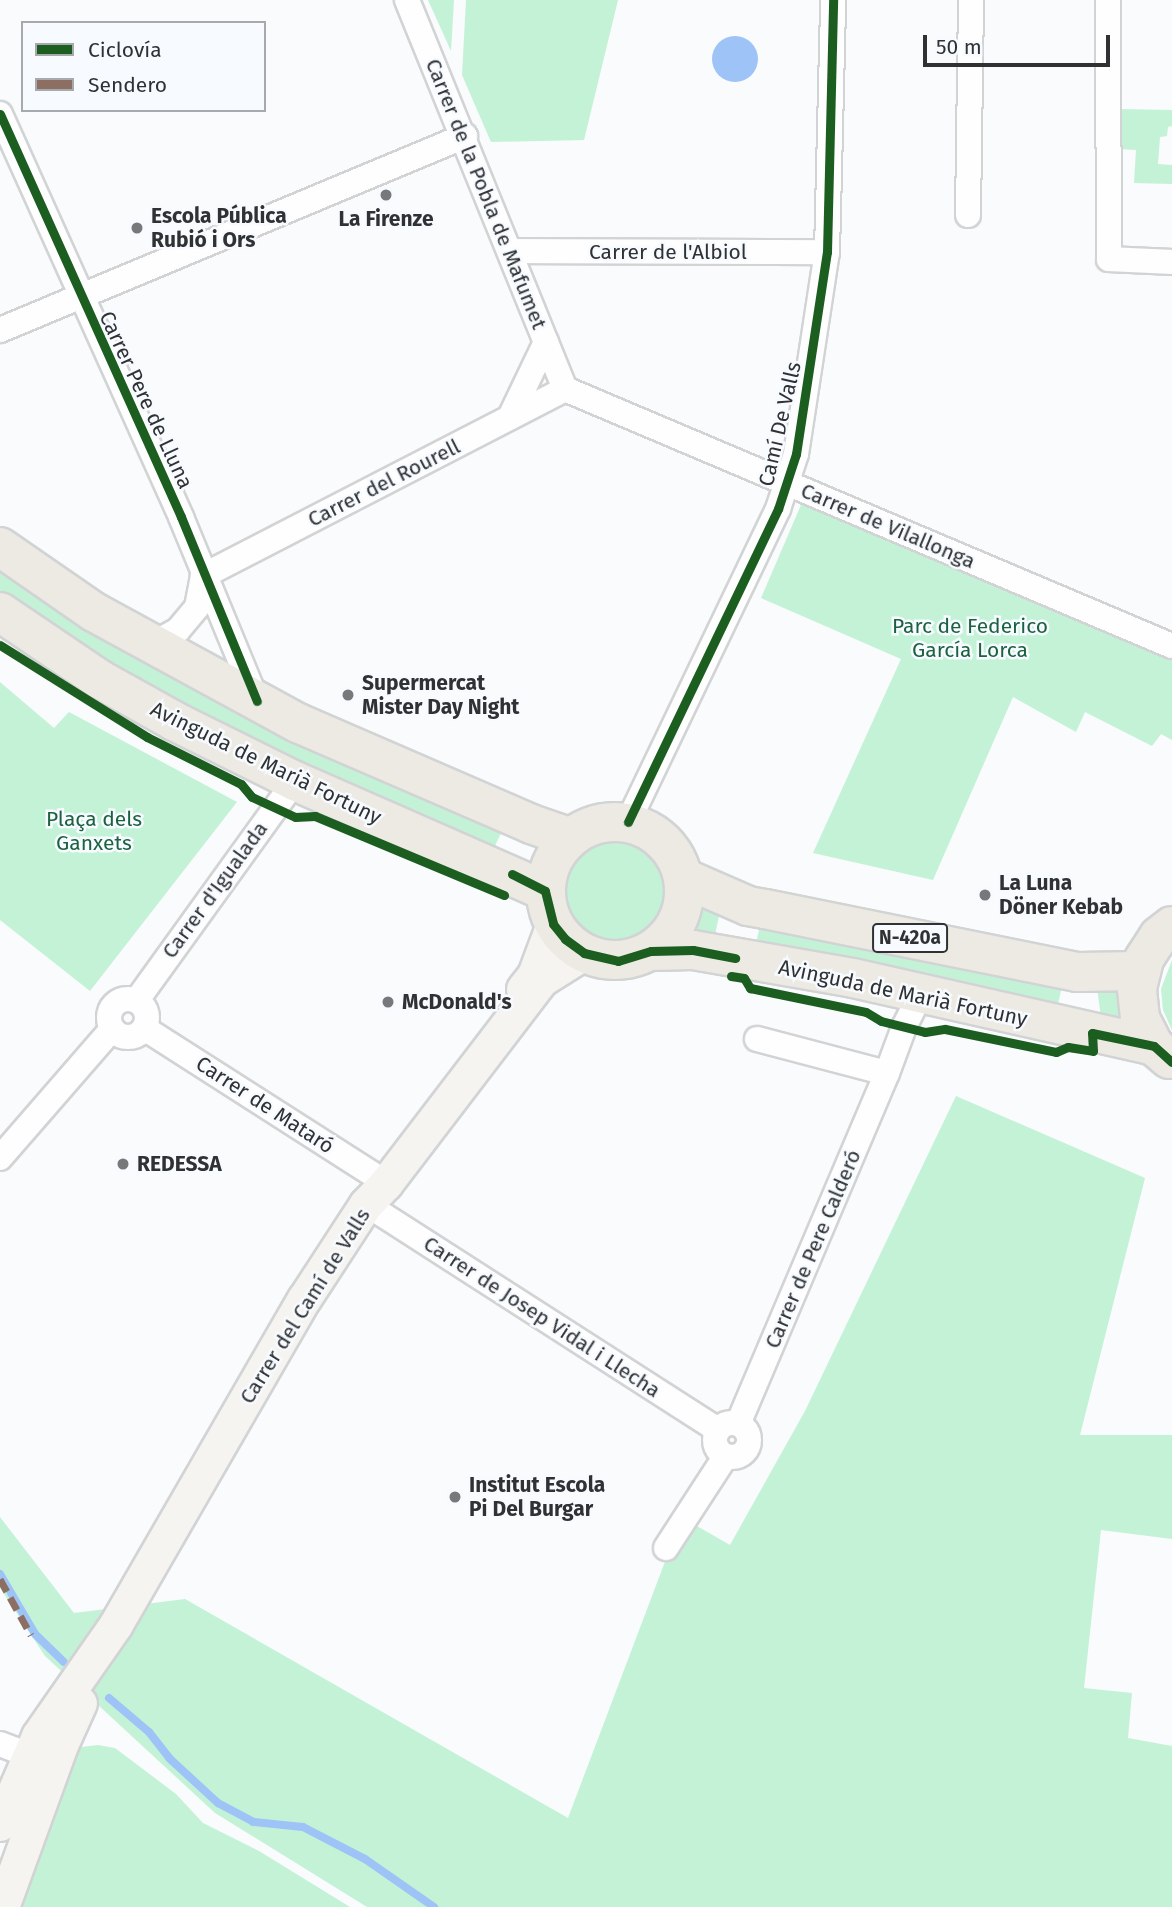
<!DOCTYPE html>
<meta charset="utf-8">
<style>
body{margin:0}
#map{position:relative;width:1172px;height:1907px;overflow:hidden;background:#f9fbfd;font-family:"Fira Sans",sans-serif}
div>[style]{position:absolute}
[style*='--x']{left:calc(var(--x)*1px);top:calc(var(--y)*1px);width:calc(var(--w)*1px);rotate:calc(var(--a)*1deg)}
.green>*{inset:0;background:#c3f2d7;transform-origin:0 0}
.round{border-radius:50%}
.water>*{inset:0;background:#9ec3f6}
.stream>*{height:8px;margin:-4px;padding:0 4px;transform-origin:4px;border-radius:4px;background:#9ec3f6}
.roads{filter:drop-shadow(2px 0 #d2d3d5) drop-shadow(-2px 0 #d2d3d5) drop-shadow(0 2px #d2d3d5) drop-shadow(0 -2px #d2d3d5)}
.street>*{height:24px;margin:-12px;padding:0 12px;transform-origin:12px;border-radius:12px;background:#fefeff}
.street>.ring{margin:-12px;padding:0;box-sizing:content-box;background:none;border:24px solid #fefeff;border-radius:50%}
.secondary>*{height:33px;margin:-16.5px;padding:0 16.5px;transform-origin:16.5px;border-radius:16.5px;background:#f5f4f1}
.primary>*{height:38px;margin:-19px;padding:0 19px;transform-origin:19px;border-radius:19px;background:#eceae3}
.primary>.ring{margin:-19px;padding:0;box-sizing:content-box;background:none;border:38px solid #eceae3;border-radius:50%}
.quiet>*{height:7px;margin-top:-3.5px;transform-origin:0;background:repeating-linear-gradient(90deg,#8d6e63 0 14px,transparent 0 21px)}
.cycleway>*{height:9px;margin:-4.5px;padding:0 4.5px;transform-origin:4.5px;border-radius:4.5px;background:#1b5e20}
.dots>*{width:19px;height:19px;translate:-50% -50%;box-sizing:border-box;border:4px solid #f7fbff;border-radius:50%}
span{translate:-50% -50%;white-space:nowrap;text-align:center;line-height:1.15;-webkit-text-stroke:5px #f7fbff;paint-order:stroke}
.shield-label span{padding:2px 5px;background:#f7fbff;border:2px solid;border-radius:5px;-webkit-text-stroke-width:0}
.shield-label{font-size:19px;color:#2f3133;font-weight:700}
.street-label{font-size:21px;color:#2f3133}
.poi-label{font-size:21px;color:#2f3133;font-weight:700}
.left{translate:0 -50%;text-align:left}
.park-label{font-size:21px;color:#1c623f}
.legend{position:absolute;left:21px;top:21px;width:245px;height:91px;box-sizing:border-box;background:#f7fbff;border:2px solid #a7aaad;margin:0;padding:9px 12px;list-style:none;font-size:21px;color:#2f3133}
.legend li{display:flex;align-items:center;gap:14px;height:35px}
.legend b{width:35px;border:2px solid #a7aaad}
.scale{position:absolute;left:923px;top:35px;width:187px;height:32px;box-sizing:border-box;border:4px solid #2f3133;border-top:0;padding-left:9px;font-size:21px;line-height:24px;white-space:nowrap;color:#2f3133;-webkit-text-stroke:5px #f7fbff;paint-order:stroke}
</style>
<div id="map">
<div class="green">
<i style="clip-path:polygon(428px 0,454px 0,451px 51px)"></i>
<i style="clip-path:polygon(466px 0,618px 0,584px 140px,491px 142px,462px 75px)"></i>
<i style="clip-path:polygon(1118px 109px,1172px 110px,1172px 126px,1168px 127px,1167px 136px,1160px 137px,1158px 164px,1172px 165px,1172px 184px,1134px 183px,1136px 150px,1119px 149px)"></i>
<i style="clip-path:polygon(807px 491px,1172px 646px,1172px 740px,1161px 734px,1152px 746px,1085px 712px,1076px 732px,1013px 697px,933px 880px,813px 853px,901px 659px,761px 598px)"></i>
<i style="clip-path:polygon(0 568px,115px 644px,208px 695px,503px 829px,493px 850px,244px 739px,104px 661px,0 593px)"></i>
<i style="clip-path:polygon(0 682px,54px 728px,69px 712px,237px 802px,90px 991px,0 920px)"></i>
<i class="round" style="left:566px;top:841px;width:100px;height:100px"></i>
<i style="clip-path:polygon(703px 905px,720px 911px,715px 935px,694px 933px)"></i>
<i style="left:760px;top:925px;width:308px;height:23px;rotate:12deg"></i>
<i style="clip-path:polygon(1172px 960px,1172px 1030px,1163px 1010px,1161px 989px)"></i>
<i style="clip-path:polygon(1124px 980px,1128px 1023px,1101px 1017px,1097px 988px)"></i>
<i style="clip-path:polygon(956px 1096px,1145px 1178px,1080px 1435px,1172px 1435px,1172px 1539px,1101px 1530px,1084px 1688px,1132px 1693px,1128px 1738px,1172px 1746px,1172px 1907px,367px 1907px,215px 1813px,45px 1656px,0 1588px,0 1517px,74px 1613px,185px 1599px,568px 1818px,666px 1559px,695px 1525px,730px 1545px,805px 1411px)"></i>
<i style="clip-path:polygon(98px 1745px,115px 1748px,176px 1794px,203px 1823px,259px 1851px,350px 1907px,21px 1907px,52px 1809px,81px 1747px)"></i>
</div>
<div class="water">
<i class="round" style="left:712px;top:36px;width:46px;height:46px"></i>
</div>
<div class="stream">
<i style="--x:0;--y:1574;--w:69;--a:59.7"></i>
<i style="--x:35;--y:1634;--w:40;--a:44"></i>
<i style="--x:109;--y:1698;--w:52;--a:40.4"></i>
<i style="--x:149;--y:1732;--w:33;--a:52"></i>
<i style="--x:169;--y:1758;--w:67;--a:42.6"></i>
<i style="--x:218;--y:1803;--w:40;--a:28"></i>
<i style="--x:253;--y:1822;--w:50;--a:5.7"></i>
<i style="--x:303;--y:1827;--w:70;--a:27.3"></i>
<i style="--x:365;--y:1859;--w:84;--a:34.8"></i>
</div>
<div class="roads">
<div class="street">
<i style="--x:407;--y:0;--w:420;--a:67.9"></i>
<i style="--x:1108;--y:0;--w:259;--a:89.8"></i>
<i style="--x:1109;--y:259;--w:63;--a:2.7"></i>
<i style="--x:0;--y:114;--w:442;--a:65.8"></i>
<i style="--x:181;--y:517;--w:199;--a:67.6"></i>
<i style="--x:968;--y:215;--w:215;--a:-89.2"></i>
<i style="--x:510;--y:251;--w:317;--a:0.2"></i>
<i style="--x:0;--y:330;--w:504;--a:-22.65"></i>
<i style="--x:565;--y:389;--w:659;--a:22.95"></i>
<i style="--x:510;--y:417;--w:83;--a:-64.4"></i>
<i style="--x:203;--y:576;--w:407;--a:-27.3"></i>
<i style="--x:151;--y:645;--w:31;--a:-29"></i>
<i style="--x:178;--y:630;--w:30;--a:-50"></i>
<i style="--x:197;--y:607;--w:32;--a:-79"></i>
<i style="--x:628;--y:822;--w:347;--a:-64.4"></i>
<i style="--x:778;--y:509;--w:58;--a:-71.9"></i>
<i style="--x:796;--y:454;--w:204;--a:-81.3"></i>
<i style="--x:827;--y:252;--w:252;--a:-88.6"></i>
<i class="ring" style="left:109px;top:999px;width:14px;height:14px"></i>
<i style="--x:137;--y:1000;--w:270;--a:-54.2"></i>
<i style="--x:144;--y:1028;--w:287;--a:32.6"></i>
<i style="--x:757;--y:1039;--w:134;--a:14.7"></i>
<i style="--x:0;--y:1158;--w:171;--a:-49"></i>
<i style="--x:366;--y:1204;--w:418;--a:32.7"></i>
<i class="ring" style="left:715px;top:1423px;width:10px;height:10px"></i>
<i style="--x:738;--y:1424;--w:381;--a:-67"></i>
<i style="--x:887;--y:1073;--w:49;--a:-69.7"></i>
<i style="--x:904;--y:1027;--w:36;--a:-63"></i>
<i style="--x:666;--y:1548;--w:108;--a:-57"></i>
<i style="--x:0;--y:1744;--w:30;--a:21"></i>
</div>
<div class="secondary">
<i style="--x:523;--y:989;--w:18;--a:-52"></i>
<i style="--x:534;--y:975;--w:54;--a:-69.6"></i>
<i style="--x:0;--y:1824;--w:96;--a:-66.6"></i>
<i style="--x:38;--y:1736;--w:136;--a:-55.1"></i>
<i style="--x:116;--y:1624;--w:375;--a:-60"></i>
<i style="--x:304;--y:1299;--w:113;--a:-56.9"></i>
<i style="--x:366;--y:1204;--w:29;--a:-46"></i>
<i style="--x:386;--y:1183;--w:255;--a:-52.6"></i>
<i style="--x:541;--y:980;--w:51;--a:-32.1"></i>
<i style="--x:2;--y:1907;--w:172;--a:-70"></i>
<i style="--x:61;--y:1745;--w:46;--a:-65.7"></i>
</div>
<div class="primary">
<i style="--x:0;--y:547;--w:114;--a:34.7"></i>
<i style="--x:94;--y:612;--w:232;--a:28.6"></i>
<i style="--x:298;--y:723;--w:254;--a:23.4"></i>
<i style="--x:531;--y:824;--w:40;--a:18.9"></i>
<i style="--x:0;--y:612;--w:120;--a:34.1"></i>
<i style="--x:99;--y:679;--w:86;--a:29.2"></i>
<i style="--x:174;--y:721;--w:135;--a:26.4"></i>
<i style="--x:295;--y:781;--w:273;--a:23.7"></i>
<i class="ring" style="left:546px;top:822px;width:100px;height:100px"></i>
<i style="--x:684;--y:878;--w:70;--a:23.6"></i>
<i style="--x:748;--y:906;--w:17;--a:10"></i>
<i style="--x:765;--y:909;--w:319;--a:11.4"></i>
<i style="--x:1078;--y:972;--w:63;--a:-0.9"></i>
<i style="--x:651;--y:951;--w:42;--a:-1.4"></i>
<i style="--x:693;--y:950;--w:162;--a:9.9"></i>
<i style="--x:853;--y:978;--w:309;--a:12.7"></i>
<i style="--x:1169;--y:1059;--w:20;--a:-139"></i>
<i style="--x:1154;--y:1046;--w:31;--a:-117"></i>
<i style="--x:1140;--y:1018;--w:30;--a:-96"></i>
<i style="--x:1137;--y:988;--w:30;--a:-76"></i>
<i style="--x:1144;--y:959;--w:27;--a:-57"></i>
<i style="--x:1159;--y:936;--w:16;--a:-38"></i>
</div>
</div>
<div class="quiet">
<i style="--x:0;--y:1579;--w:64;--a:61"></i>
</div>
<div class="cycleway">
<i style="--x:0;--y:114;--w:442;--a:65.8"></i>
<i style="--x:181;--y:517;--w:199;--a:67.6"></i>
<i style="--x:0;--y:645;--w:173;--a:32"></i>
<i style="--x:147;--y:737;--w:105;--a:26.6"></i>
<i style="--x:241;--y:784;--w:17;--a:50"></i>
<i style="--x:252;--y:797;--w:47;--a:24.9"></i>
<i style="--x:295;--y:817;--w:20;--a:-3"></i>
<i style="--x:315;--y:816;--w:205;--a:22.7"></i>
<i style="--x:628;--y:822;--w:347;--a:-64.4"></i>
<i style="--x:778;--y:509;--w:58;--a:-71.9"></i>
<i style="--x:796;--y:454;--w:204;--a:-81.3"></i>
<i style="--x:827;--y:252;--w:252;--a:-88.6"></i>
<i style="--x:512;--y:874;--w:37;--a:27"></i>
<i style="--x:545;--y:891;--w:34;--a:76"></i>
<i style="--x:553;--y:924;--w:19;--a:51"></i>
<i style="--x:565;--y:939;--w:24;--a:36"></i>
<i style="--x:584;--y:953;--w:35;--a:13"></i>
<i style="--x:618;--y:961;--w:34;--a:-17"></i>
<i style="--x:651;--y:951;--w:42;--a:-1.4"></i>
<i style="--x:693;--y:950;--w:43;--a:10.8"></i>
<i style="--x:731;--y:976;--w:13;--a:9"></i>
<i style="--x:744;--y:978;--w:12;--a:59"></i>
<i style="--x:750;--y:988;--w:118;--a:11.7"></i>
<i style="--x:866;--y:1012;--w:17;--a:31"></i>
<i style="--x:881;--y:1021;--w:45;--a:14"></i>
<i style="--x:925;--y:1032;--w:20;--a:-9"></i>
<i style="--x:945;--y:1029;--w:113;--a:11.7"></i>
<i style="--x:1056;--y:1052;--w:13;--a:-23"></i>
<i style="--x:1068;--y:1047;--w:25;--a:9"></i>
<i style="--x:1093;--y:1051;--w:18;--a:-93"></i>
<i style="--x:1092;--y:1033;--w:63;--a:11.8"></i>
<i style="--x:1154;--y:1046;--w:24;--a:42"></i>
</div>
<div class="dots">
<i style="left:386px;top:195px;background:#76787a"></i>
<i style="left:137px;top:228px;background:#76787a"></i>
<i style="left:348px;top:695px;background:#76787a"></i>
<i style="left:985px;top:895px;background:#76787a"></i>
<i style="left:388px;top:1002px;background:#76787a"></i>
<i style="left:123px;top:1164px;background:#76787a"></i>
<i style="left:455px;top:1497px;background:#76787a"></i>
</div>
<div class="shield-label">
<span style="left:910px;top:938px">N-420a</span>
</div>
<div class="street-label">
<span style="left:486px;top:194px;rotate:68deg">Carrer de la Pobla de Mafumet</span>
<span style="left:668px;top:252px">Carrer de l'Albiol</span>
<span style="left:146px;top:400px;rotate:65deg">Carrer Pere de Lluna</span>
<span style="left:780px;top:424px;rotate:-77deg">Camí De Valls</span>
<span style="left:384px;top:483px;rotate:-27deg">Carrer del Rourell</span>
<span style="left:888px;top:526px;rotate:23deg">Carrer de Vilallonga</span>
<span style="left:266px;top:763px;rotate:26deg">Avinguda de Marià Fortuny</span>
<span style="left:215px;top:890px;rotate:-54deg">Carrer d'Igualada</span>
<span style="left:903px;top:993px;rotate:12deg">Avinguda de Marià Fortuny</span>
<span style="left:265px;top:1105px;rotate:33deg">Carrer de Mataró</span>
<span style="left:813px;top:1249px;rotate:-67deg">Carrer de Pere Calderó</span>
<span style="left:305px;top:1306px;rotate:-58deg">Carrer del Camí de Valls</span>
<span style="left:542px;top:1317px;rotate:33deg">Carrer de Josep Vidal i Llecha</span>
</div>
<div class="poi-label">
<span class="left" style="left:151px;top:228px">Escola Pública<br>Rubió i Ors</span>
<span style="left:386px;top:219px">La Firenze</span>
<span class="left" style="left:362px;top:695px">Supermercat<br>Mister Day Night</span>
<span class="left" style="left:999px;top:895px">La Luna<br>Döner Kebab</span>
<span class="left" style="left:402px;top:1002px">McDonald's</span>
<span class="left" style="left:137px;top:1164px">REDESSA</span>
<span class="left" style="left:469px;top:1497px">Institut Escola<br>Pi Del Burgar</span>
</div>
<div class="park-label">
<span style="left:970px;top:638px">Parc de Federico<br>García Lorca</span>
<span style="left:94px;top:831px">Plaça dels<br>Ganxets</span>
</div>
<ul class="legend">
<li><b style="height:9px;background:#1b5e20"></b>Ciclovía</li>
<li><b style="height:9px;background:#8d6e63"></b>Sendero</li>
</ul>
<div class="scale">50 m</div>
</div>
